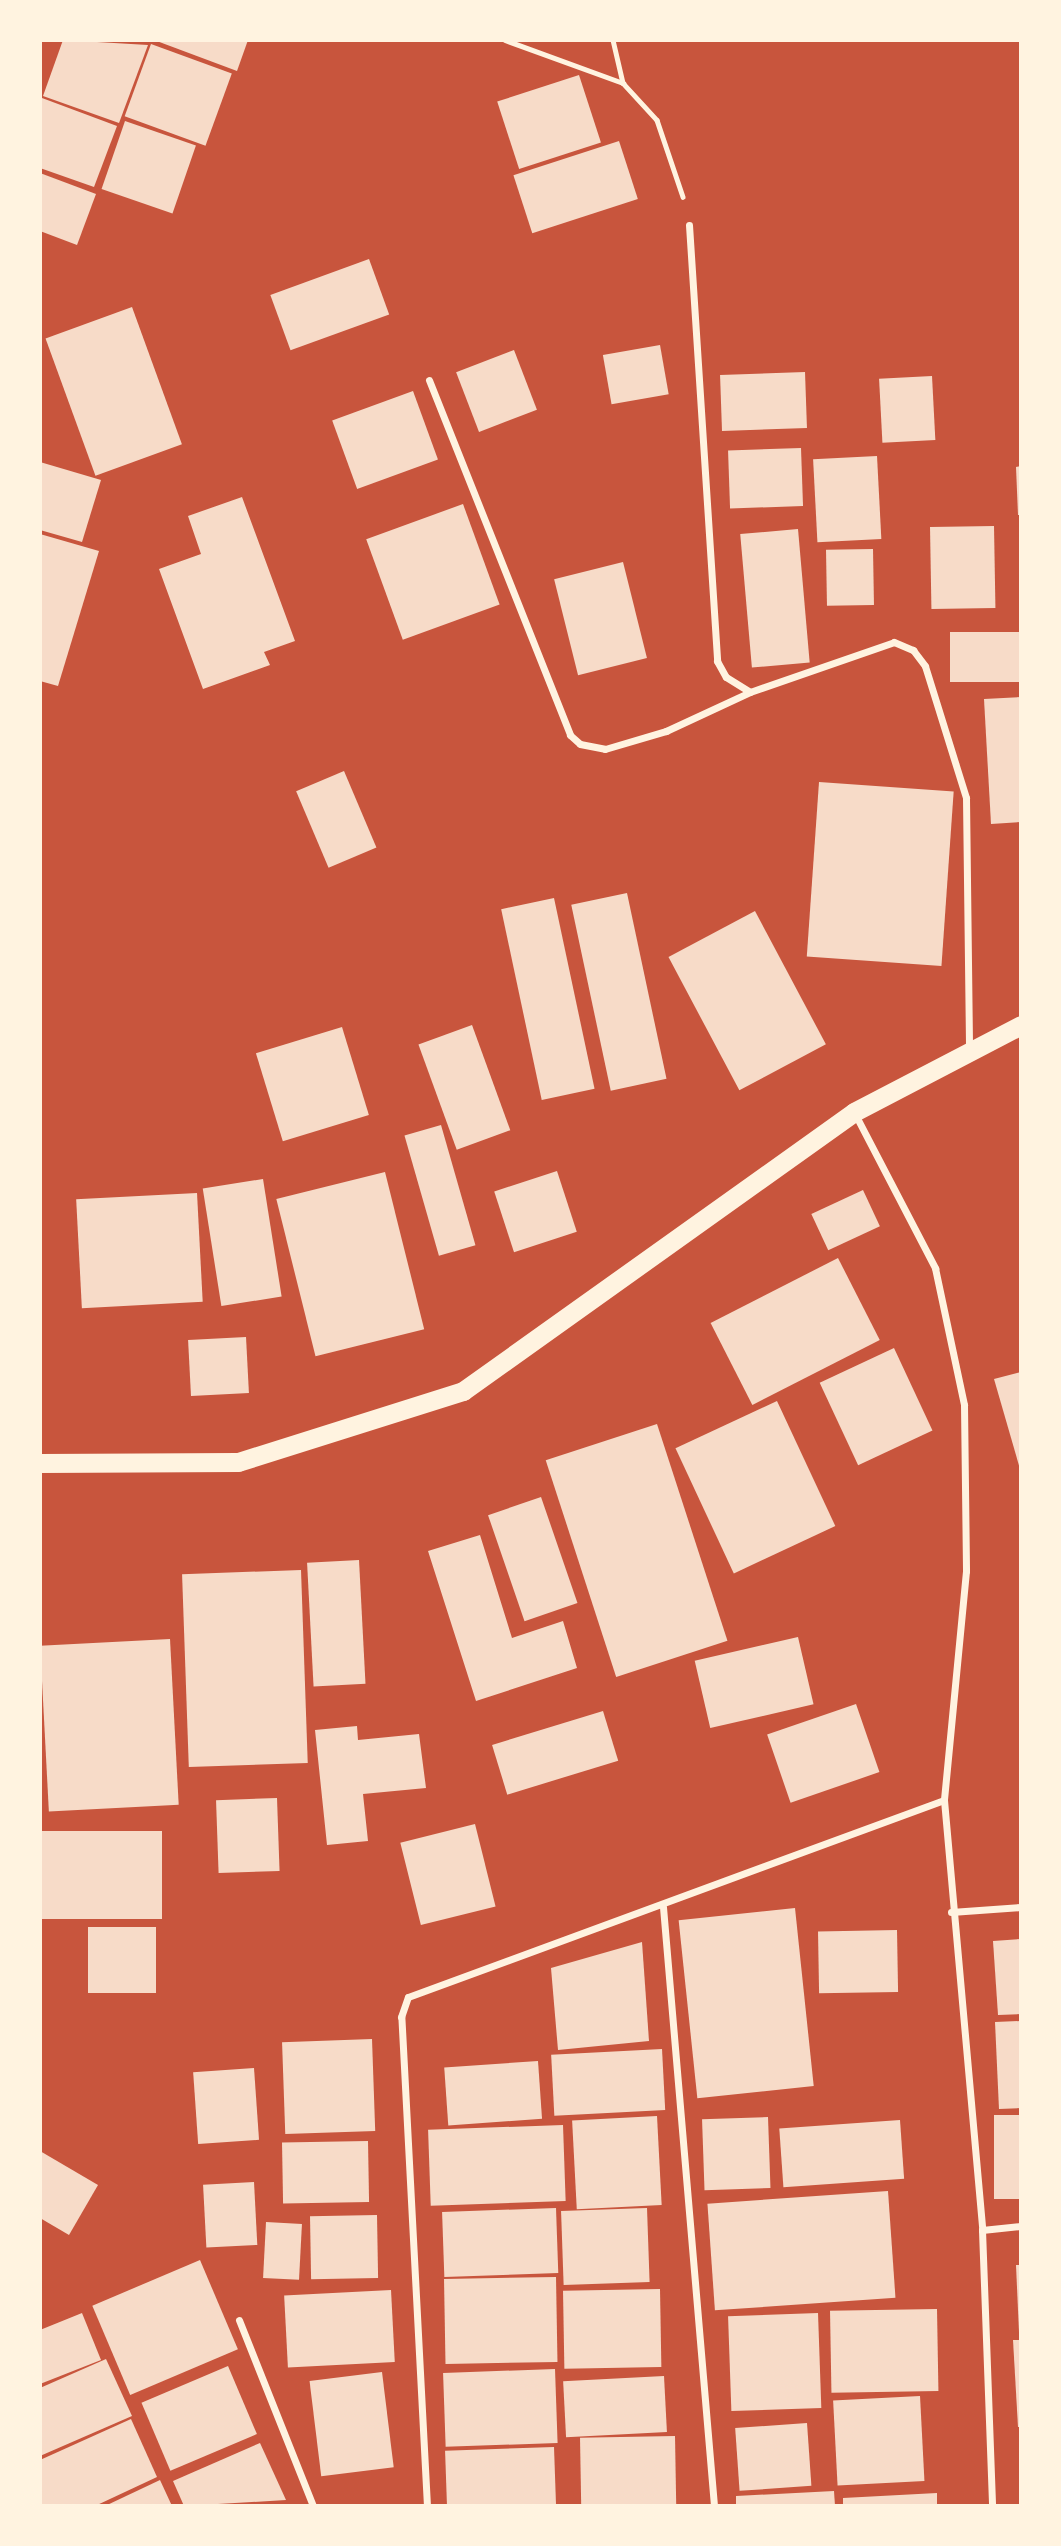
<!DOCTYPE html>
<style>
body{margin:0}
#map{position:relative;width:1061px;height:2546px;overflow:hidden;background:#c8553d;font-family:Literata,serif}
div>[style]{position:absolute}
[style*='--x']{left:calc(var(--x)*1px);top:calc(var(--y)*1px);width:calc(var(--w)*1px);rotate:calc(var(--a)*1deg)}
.building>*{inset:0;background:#f7dbc8;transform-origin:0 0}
.path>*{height:4.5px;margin:-2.25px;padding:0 2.25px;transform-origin:2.25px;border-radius:2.25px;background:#fff3e0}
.minor>*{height:7px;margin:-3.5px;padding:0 3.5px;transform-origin:3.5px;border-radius:3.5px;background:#fff3e0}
.trunk>*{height:19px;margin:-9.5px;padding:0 9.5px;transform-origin:9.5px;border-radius:9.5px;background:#fff3e0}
span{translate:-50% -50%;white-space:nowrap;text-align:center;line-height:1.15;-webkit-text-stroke:7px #fff3e0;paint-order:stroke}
.frame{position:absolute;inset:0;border:42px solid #fff3e0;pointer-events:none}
</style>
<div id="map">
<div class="building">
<i style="clip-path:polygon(63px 40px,148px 45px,119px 123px,43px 96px)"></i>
<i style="clip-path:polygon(154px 40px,248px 40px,237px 71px)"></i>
<i style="left:151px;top:44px;width:86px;height:77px;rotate:20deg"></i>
<i style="left:579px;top:75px;width:71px;height:86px;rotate:72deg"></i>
<i style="clip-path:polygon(42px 98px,117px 126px,94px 187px,40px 168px)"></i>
<i style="left:125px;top:121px;width:75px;height:72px;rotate:19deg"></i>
<i style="left:619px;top:141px;width:61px;height:111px;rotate:72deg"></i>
<i style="clip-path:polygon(40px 173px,96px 194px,77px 245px,40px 231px)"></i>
<i style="left:369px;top:259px;width:59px;height:105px;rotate:70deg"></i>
<i style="left:132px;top:307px;width:146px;height:92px;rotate:70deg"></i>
<i style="left:660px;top:345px;width:50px;height:58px;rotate:80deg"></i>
<i style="left:514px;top:350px;width:64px;height:62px;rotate:69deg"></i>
<i style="left:805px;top:372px;width:56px;height:85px;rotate:88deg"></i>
<i style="left:932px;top:376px;width:64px;height:53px;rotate:87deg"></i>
<i style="left:413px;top:391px;width:73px;height:86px;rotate:70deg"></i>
<i style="left:801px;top:448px;width:58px;height:73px;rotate:88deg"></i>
<i style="left:877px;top:456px;width:83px;height:64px;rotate:87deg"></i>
<i style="clip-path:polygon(40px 462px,101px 480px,82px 542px,40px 530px)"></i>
<i style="clip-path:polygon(1021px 466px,1021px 515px,1018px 515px,1016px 467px)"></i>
<i style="clip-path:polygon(242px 497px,295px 641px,264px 652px,270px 665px,203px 689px,159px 569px,201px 554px,188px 516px)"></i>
<i style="left:463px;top:504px;width:107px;height:103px;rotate:70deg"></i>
<i style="left:994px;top:526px;width:82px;height:64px;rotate:89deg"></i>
<i style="left:798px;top:529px;width:134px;height:58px;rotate:85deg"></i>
<i style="clip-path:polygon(40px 534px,99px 551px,58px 686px,40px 681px)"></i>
<i style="left:873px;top:549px;width:56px;height:47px;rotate:89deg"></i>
<i style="left:623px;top:562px;width:99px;height:71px;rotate:76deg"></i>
<i style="left:1021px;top:632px;width:50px;height:71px;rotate:90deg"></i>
<i style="clip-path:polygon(1021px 697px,1021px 822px,991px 824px,984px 699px)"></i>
<i style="left:344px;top:771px;width:83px;height:52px;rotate:67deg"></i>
<i style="left:819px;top:782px;width:135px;height:175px;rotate:4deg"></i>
<i style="left:627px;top:893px;width:190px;height:57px;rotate:78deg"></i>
<i style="left:554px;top:898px;width:195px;height:54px;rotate:78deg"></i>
<i style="left:755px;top:911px;width:151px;height:98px;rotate:62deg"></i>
<i style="left:472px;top:1025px;width:112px;height:57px;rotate:70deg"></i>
<i style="left:342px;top:1027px;width:92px;height:90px;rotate:73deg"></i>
<i style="left:441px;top:1125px;width:125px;height:38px;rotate:74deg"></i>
<i style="left:557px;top:1171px;width:64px;height:66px;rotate:72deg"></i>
<i style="left:385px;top:1172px;width:162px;height:112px;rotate:76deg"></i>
<i style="left:263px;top:1179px;width:119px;height:61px;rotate:81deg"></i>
<i style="left:863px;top:1190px;width:40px;height:57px;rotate:65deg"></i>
<i style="left:197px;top:1193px;width:109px;height:121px;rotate:87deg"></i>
<i style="left:838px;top:1258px;width:92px;height:143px;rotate:63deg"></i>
<i style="left:246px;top:1337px;width:56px;height:58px;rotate:87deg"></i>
<i style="left:894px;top:1348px;width:91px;height:82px;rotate:65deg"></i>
<i style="clip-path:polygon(1021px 1372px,1021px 1469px,1020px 1469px,994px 1379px)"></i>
<i style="left:777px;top:1401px;width:138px;height:112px;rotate:65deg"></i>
<i style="left:657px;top:1424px;width:228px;height:117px;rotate:72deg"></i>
<i style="left:541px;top:1497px;width:112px;height:56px;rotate:71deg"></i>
<i style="clip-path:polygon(480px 1535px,512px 1638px,563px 1621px,577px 1668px,476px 1701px,428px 1551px)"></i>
<i style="left:359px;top:1560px;width:124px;height:52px;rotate:87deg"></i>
<i style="left:301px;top:1570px;width:193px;height:119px;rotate:88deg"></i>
<i style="left:798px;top:1637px;width:69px;height:106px;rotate:77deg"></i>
<i style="left:170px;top:1639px;width:166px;height:130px;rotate:87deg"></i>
<i style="left:856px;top:1704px;width:72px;height:94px;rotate:71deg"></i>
<i style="left:603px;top:1711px;width:52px;height:116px;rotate:73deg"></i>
<i style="clip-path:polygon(357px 1726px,358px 1740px,419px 1734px,426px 1788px,363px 1794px,368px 1841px,327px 1845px,315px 1730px)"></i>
<i style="left:277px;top:1798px;width:73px;height:61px;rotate:88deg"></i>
<i style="left:475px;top:1824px;width:85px;height:77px;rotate:76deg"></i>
<i style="left:40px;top:1831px;width:122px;height:88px"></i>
<i style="left:795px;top:1908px;width:179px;height:117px;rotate:84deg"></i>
<i style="left:156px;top:1927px;width:66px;height:68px;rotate:90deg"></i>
<i style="left:897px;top:1930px;width:62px;height:79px;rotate:89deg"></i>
<i style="clip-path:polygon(1021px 1939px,1021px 2014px,998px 2015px,993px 1941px)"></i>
<i style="clip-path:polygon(642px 1942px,649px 2041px,558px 2050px,551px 1968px)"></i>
<i style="clip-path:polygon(1021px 2021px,1021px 2108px,999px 2109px,995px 2022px)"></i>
<i style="left:372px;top:2039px;width:92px;height:90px;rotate:88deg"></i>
<i style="left:662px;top:2049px;width:61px;height:111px;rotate:87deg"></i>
<i style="left:538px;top:2061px;width:58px;height:94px;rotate:86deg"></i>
<i style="left:254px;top:2068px;width:72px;height:61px;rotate:86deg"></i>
<i style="left:1021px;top:2115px;width:84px;height:27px;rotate:90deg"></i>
<i style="left:657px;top:2116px;width:89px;height:85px;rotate:87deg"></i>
<i style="left:768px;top:2117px;width:71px;height:66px;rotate:88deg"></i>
<i style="left:900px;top:2120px;width:59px;height:121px;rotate:86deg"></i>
<i style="left:563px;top:2125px;width:76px;height:135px;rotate:88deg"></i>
<i style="left:368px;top:2141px;width:61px;height:86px;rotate:89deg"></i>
<i style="clip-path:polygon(40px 2151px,98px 2185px,69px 2235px,40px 2218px)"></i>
<i style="left:254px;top:2182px;width:63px;height:51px;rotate:87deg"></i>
<i style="left:888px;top:2191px;width:107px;height:181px;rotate:86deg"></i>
<i style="left:556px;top:2208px;width:65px;height:114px;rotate:88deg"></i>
<i style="left:647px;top:2208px;width:74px;height:86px;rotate:88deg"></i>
<i style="left:377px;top:2215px;width:63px;height:67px;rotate:89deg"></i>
<i style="left:266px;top:2222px;width:36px;height:56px;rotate:3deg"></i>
<i style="left:200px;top:2260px;width:97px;height:117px;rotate:67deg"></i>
<i style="clip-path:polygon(1016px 2265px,1021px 2265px,1021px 2331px,1019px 2332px)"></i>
<i style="left:556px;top:2277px;width:85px;height:112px;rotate:89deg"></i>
<i style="left:660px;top:2289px;width:78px;height:97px;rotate:89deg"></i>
<i style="left:391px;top:2290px;width:72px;height:107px;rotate:87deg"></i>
<i style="left:937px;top:2309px;width:82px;height:107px;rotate:89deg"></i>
<i style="clip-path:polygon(82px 2313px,101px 2360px,40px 2384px,40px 2330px)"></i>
<i style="left:818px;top:2313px;width:95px;height:90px;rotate:88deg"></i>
<i style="clip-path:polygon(1013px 2340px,1021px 2340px,1021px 2427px,1018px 2427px)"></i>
<i style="clip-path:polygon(106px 2359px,132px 2416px,40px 2456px,40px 2388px)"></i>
<i style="left:228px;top:2366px;width:74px;height:94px;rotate:67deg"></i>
<i style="left:555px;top:2369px;width:74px;height:112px;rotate:88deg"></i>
<i style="left:382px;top:2372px;width:96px;height:73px;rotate:83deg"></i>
<i style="left:664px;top:2376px;width:56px;height:101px;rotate:87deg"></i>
<i style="left:920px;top:2396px;width:85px;height:87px;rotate:87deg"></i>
<i style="clip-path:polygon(131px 2419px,157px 2477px,95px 2506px,42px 2506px,40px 2460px)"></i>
<i style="left:807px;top:2423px;width:63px;height:72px;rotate:86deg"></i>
<i style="left:675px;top:2436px;width:70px;height:95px;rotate:89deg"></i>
<i style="clip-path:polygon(260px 2443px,286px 2500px,184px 2506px,173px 2481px)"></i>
<i style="left:554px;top:2447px;width:58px;height:109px;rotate:88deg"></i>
<i style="clip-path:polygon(160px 2480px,172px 2506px,105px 2506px)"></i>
<i style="clip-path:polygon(834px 2491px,835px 2506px,736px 2506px,736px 2496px)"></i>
<i style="clip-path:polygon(937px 2493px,937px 2506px,843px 2506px,843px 2498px)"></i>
</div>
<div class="path">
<i style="--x:505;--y:40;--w:126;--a:20"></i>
<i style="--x:623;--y:83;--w:50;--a:47.4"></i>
<i style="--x:657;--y:120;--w:81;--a:71.3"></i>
<i style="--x:613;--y:40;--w:44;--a:76.9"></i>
</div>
<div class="minor">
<i style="--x:689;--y:225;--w:437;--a:86.3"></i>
<i style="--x:717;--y:661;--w:18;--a:61"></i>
<i style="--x:726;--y:677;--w:28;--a:32"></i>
<i style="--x:750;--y:692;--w:152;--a:-19.1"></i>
<i style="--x:894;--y:642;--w:21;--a:23"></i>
<i style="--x:913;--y:650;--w:20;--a:53"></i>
<i style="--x:925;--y:666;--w:138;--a:72.7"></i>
<i style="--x:966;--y:798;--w:249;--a:89.3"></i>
<i style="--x:429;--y:380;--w:382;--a:68.3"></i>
<i style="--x:570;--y:735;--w:13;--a:42"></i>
<i style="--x:580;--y:744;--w:25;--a:11"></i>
<i style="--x:605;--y:749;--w:64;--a:-16.4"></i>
<i style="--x:666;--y:731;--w:93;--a:-24.9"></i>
<i style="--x:855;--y:1114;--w:174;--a:62.5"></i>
<i style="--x:935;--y:1268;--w:140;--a:78"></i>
<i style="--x:964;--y:1405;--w:166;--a:89.3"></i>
<i style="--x:966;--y:1571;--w:230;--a:95.5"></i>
<i style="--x:944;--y:1800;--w:432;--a:84.9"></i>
<i style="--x:982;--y:2230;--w:276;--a:87.9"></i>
<i style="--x:663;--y:1907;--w:601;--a:85.13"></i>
<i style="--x:951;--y:1912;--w:70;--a:-4.1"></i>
<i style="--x:982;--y:2230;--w:39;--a:-6"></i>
<i style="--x:239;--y:2320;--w:200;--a:68.3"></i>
<i style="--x:427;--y:2506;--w:490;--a:-93"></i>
<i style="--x:401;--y:2017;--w:21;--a:-71"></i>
<i style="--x:408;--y:1997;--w:571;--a:-20.18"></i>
</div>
<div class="trunk">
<i style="--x:40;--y:1463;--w:198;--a:-0.3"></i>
<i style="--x:238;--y:1462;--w:236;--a:-17.5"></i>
<i style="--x:463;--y:1391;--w:480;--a:-35.5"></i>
<i style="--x:854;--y:1112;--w:188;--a:-27.5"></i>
</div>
<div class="frame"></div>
</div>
